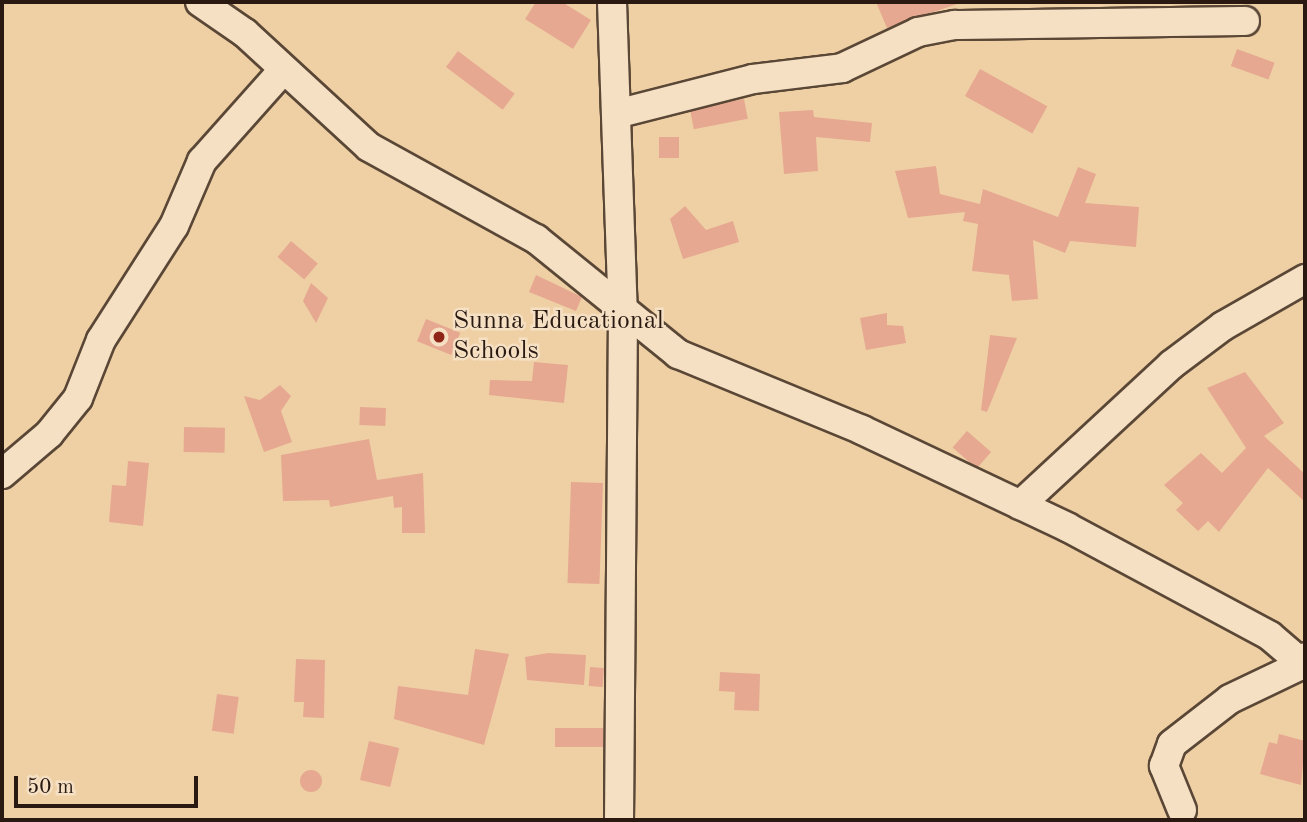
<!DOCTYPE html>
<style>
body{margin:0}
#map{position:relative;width:1307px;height:822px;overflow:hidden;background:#efd0a5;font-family:"Old Standard TT",serif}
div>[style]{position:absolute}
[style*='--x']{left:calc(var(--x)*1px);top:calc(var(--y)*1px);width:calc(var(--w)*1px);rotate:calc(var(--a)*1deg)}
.building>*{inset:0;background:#e6a890;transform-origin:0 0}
.round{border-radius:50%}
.roads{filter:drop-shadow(2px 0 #5a4736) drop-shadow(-2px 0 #5a4736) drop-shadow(0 2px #5a4736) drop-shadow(0 -2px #5a4736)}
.minor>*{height:28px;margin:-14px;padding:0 14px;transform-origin:14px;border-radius:14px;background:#f5e0c4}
.dots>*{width:19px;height:19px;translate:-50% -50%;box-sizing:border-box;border:4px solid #f5e0c4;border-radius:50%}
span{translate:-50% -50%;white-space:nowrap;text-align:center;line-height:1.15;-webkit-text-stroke:5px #f5e0c4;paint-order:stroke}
.poi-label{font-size:26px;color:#291911}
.left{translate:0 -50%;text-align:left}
.frame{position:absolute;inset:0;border:4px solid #291911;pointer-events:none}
.scale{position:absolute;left:14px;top:776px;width:184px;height:32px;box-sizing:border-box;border:4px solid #291911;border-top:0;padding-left:9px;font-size:21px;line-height:24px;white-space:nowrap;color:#291911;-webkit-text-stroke:5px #f5e0c4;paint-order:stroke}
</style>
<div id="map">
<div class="building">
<i style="clip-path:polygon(536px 2px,562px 2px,591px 20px,573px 49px,525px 19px)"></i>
<i style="clip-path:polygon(876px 2px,963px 2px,887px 28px)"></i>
<i style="left:1237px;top:49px;width:40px;height:18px;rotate:20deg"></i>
<i style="left:458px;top:51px;width:71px;height:20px;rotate:37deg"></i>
<i style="left:980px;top:69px;width:77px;height:31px;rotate:29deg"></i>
<i style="left:744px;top:99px;width:20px;height:55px;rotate:79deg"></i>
<i style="clip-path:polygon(813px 110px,814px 117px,872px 123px,870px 142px,816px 137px,818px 171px,784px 174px,779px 112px)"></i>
<i style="left:659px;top:137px;width:20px;height:21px"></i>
<i style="clip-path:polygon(936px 166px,940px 194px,980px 204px,983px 189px,1058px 217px,1078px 167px,1096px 174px,1085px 203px,1139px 207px,1136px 247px,1070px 241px,1065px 253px,1033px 240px,1038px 299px,1012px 301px,1009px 275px,972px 271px,978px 224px,963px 221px,965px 212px,908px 218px,895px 171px)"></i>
<i style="clip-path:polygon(685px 206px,706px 230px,733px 221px,739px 242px,683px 259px,670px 219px)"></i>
<i style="left:291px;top:241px;width:35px;height:21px;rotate:40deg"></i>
<i style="clip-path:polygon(536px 275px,582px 297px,576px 311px,529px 292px)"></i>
<i style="clip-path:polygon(311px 283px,328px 298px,316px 323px,303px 301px)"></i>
<i style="clip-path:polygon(887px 313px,887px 325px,903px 326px,906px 343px,866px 350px,860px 318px)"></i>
<i style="left:426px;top:319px;width:37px;height:24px;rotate:22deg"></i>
<i style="clip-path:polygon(990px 335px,1017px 338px,987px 412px,981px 410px)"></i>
<i style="clip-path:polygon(534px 362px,568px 365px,564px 403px,489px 395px,490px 380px,532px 381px)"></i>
<i style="clip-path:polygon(1245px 372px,1284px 423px,1264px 436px,1305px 474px,1305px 502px,1268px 468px,1219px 532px,1208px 521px,1198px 531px,1176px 510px,1183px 503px,1164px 485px,1201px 453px,1222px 473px,1246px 448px,1207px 388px)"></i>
<i style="clip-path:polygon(280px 385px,291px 396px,281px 411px,292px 442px,264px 452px,244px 396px,260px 400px)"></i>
<i style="left:360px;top:407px;width:26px;height:18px;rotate:2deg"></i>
<i style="left:184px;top:427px;width:41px;height:25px;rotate:1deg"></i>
<i style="left:967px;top:431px;width:32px;height:22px;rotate:41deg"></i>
<i style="clip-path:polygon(369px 439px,377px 480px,423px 473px,425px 533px,402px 533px,402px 507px,394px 508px,393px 496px,330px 507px,329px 500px,283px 501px,281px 455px)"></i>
<i style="clip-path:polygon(128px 461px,149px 463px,143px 526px,109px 522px,112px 485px,126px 486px)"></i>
<i style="left:571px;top:482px;width:32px;height:101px;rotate:2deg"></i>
<i style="clip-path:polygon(475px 649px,509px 654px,484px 745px,394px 719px,398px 686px,468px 695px)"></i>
<i style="clip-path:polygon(548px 653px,586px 655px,584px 685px,527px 680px,525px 657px)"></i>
<i style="clip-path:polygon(296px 659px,325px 660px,324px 718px,303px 717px,304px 702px,294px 702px)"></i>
<i style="left:590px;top:667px;width:14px;height:19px;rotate:4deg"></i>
<i style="clip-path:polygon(720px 672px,760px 674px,759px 711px,734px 710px,735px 692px,719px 691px)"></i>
<i style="left:217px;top:694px;width:22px;height:37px;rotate:8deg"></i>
<i style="left:603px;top:728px;width:19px;height:48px;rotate:90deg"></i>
<i style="clip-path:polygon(1279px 734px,1305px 741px,1301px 785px,1260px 774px,1269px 742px,1277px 744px)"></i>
<i style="left:369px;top:741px;width:31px;height:40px;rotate:13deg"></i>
<i class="round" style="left:300px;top:770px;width:22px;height:22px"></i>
</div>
<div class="roads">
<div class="minor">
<i style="--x:200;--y:2;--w:55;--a:34.6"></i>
<i style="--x:245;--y:33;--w:168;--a:42.6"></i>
<i style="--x:369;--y:147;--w:191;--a:28.9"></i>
<i style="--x:536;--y:239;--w:183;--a:39"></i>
<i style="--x:678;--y:354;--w:199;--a:22.4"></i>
<i style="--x:862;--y:430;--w:227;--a:25.3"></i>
<i style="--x:1067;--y:527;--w:230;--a:28.2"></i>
<i style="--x:1270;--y:636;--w:46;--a:40.6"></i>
<i style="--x:612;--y:2;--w:311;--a:88"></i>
<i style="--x:623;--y:313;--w:507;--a:90.45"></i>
<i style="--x:616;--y:114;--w:141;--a:-14.3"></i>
<i style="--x:753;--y:79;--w:90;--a:-7"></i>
<i style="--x:842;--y:68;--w:84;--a:-25.3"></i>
<i style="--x:918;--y:32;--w:38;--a:-11"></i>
<i style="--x:955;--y:25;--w:290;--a:-0.8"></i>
<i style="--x:2;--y:474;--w:62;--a:-40.4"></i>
<i style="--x:49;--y:434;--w:46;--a:-51.1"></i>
<i style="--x:78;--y:398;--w:62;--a:-68.4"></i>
<i style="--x:101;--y:340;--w:135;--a:-57.4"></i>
<i style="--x:174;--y:226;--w:71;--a:-66.7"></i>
<i style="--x:202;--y:161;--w:122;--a:-48.3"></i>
<i style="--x:1020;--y:505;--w:206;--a:-42.8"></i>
<i style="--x:1171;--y:365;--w:65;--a:-36.9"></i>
<i style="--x:1223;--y:326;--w:95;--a:-29.8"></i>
<i style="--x:1182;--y:810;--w:48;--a:-112.2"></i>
<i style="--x:1164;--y:766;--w:23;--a:-70"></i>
<i style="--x:1172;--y:744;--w:73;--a:-37.8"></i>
<i style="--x:1230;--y:699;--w:81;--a:-25.6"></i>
<i style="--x:1303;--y:664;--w:7;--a:-74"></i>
</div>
</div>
<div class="dots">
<i style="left:439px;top:337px;background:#8f2418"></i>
</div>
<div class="poi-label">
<span class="left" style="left:453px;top:337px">Sunna Educational<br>Schools</span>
</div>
<div class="frame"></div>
<div class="scale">50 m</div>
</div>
